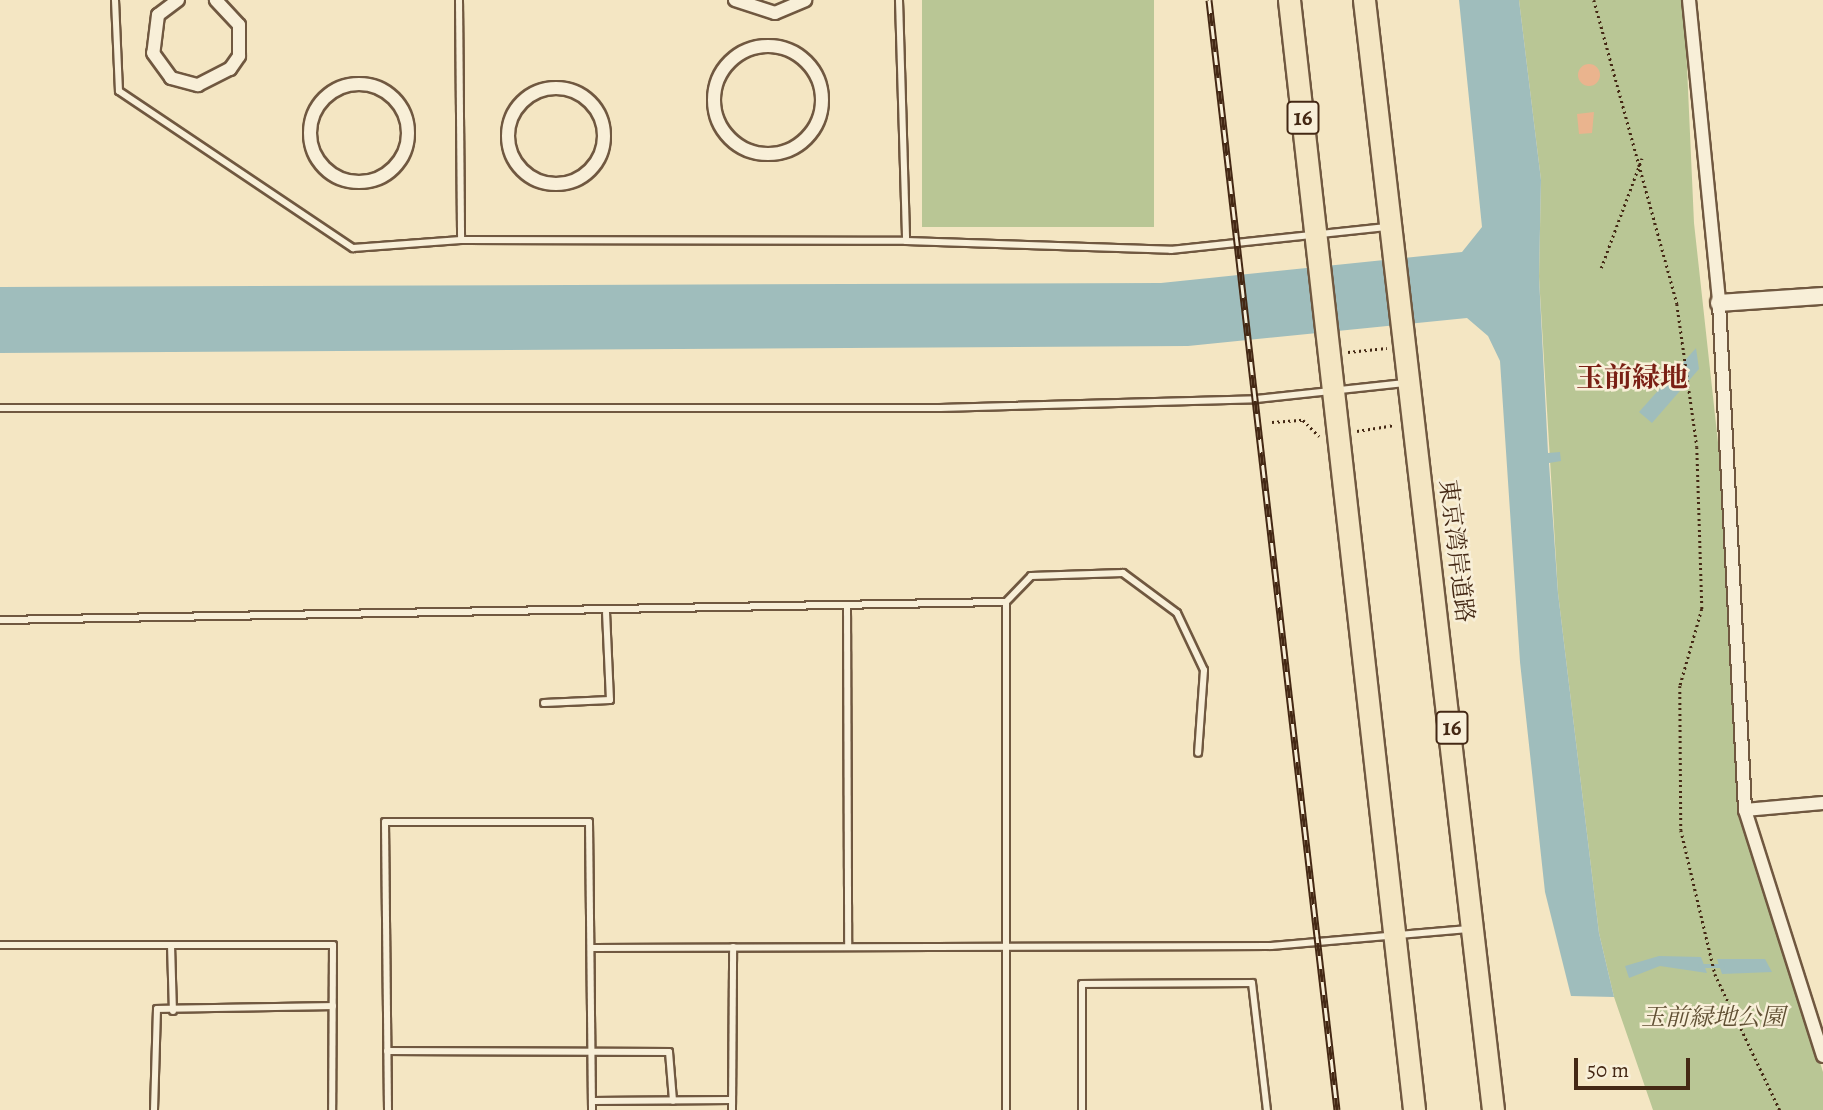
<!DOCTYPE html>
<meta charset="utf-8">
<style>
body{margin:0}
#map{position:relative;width:1823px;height:1110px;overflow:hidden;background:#f4e6c3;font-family:Alegreya,"Noto Serif JP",serif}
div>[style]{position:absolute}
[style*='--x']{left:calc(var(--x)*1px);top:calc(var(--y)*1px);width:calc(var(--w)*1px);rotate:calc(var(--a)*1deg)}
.green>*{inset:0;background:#b9c695;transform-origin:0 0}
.water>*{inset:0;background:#9fbdbc}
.stream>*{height:4.5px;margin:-2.25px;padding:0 2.25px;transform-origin:2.25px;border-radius:2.25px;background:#9fbdbc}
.building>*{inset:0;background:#eab48e}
.round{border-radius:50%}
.path>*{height:2.5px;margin-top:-1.25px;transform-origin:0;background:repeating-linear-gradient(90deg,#442814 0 2px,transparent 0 5.5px)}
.roads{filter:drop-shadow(2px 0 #705840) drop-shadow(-2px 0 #705840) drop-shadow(0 2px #705840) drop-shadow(0 -2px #705840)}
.service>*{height:6px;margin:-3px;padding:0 3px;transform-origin:3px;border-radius:3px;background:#f8efd8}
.minor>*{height:12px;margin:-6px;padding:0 6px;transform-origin:6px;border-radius:6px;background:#f8efd8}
.minor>.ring{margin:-6px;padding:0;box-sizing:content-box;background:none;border:12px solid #f8efd8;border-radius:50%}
.tertiary>*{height:16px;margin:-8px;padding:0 8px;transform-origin:8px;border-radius:8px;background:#f8efd8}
.trunk>*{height:21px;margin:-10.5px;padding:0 10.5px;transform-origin:10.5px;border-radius:10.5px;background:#f4e6c3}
.rail>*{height:7px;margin-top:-3.5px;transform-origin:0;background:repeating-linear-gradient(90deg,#f8efd8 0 13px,#442814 0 26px);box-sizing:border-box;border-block:2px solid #442814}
span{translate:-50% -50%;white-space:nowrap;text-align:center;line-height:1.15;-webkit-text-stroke:5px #f8efd8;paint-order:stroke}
.shield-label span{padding:2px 5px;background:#f8efd8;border:2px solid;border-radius:5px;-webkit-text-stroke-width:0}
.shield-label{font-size:23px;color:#442814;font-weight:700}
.street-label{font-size:24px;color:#442814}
.park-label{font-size:24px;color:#615034;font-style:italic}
.quarter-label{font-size:28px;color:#7a1f14;font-weight:700}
.scale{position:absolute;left:1574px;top:1058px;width:116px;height:32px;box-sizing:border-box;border:4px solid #442814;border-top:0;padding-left:9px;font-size:21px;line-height:24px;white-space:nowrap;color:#442814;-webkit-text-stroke:5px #f8efd8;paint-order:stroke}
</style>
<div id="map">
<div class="green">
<i style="left:922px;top:0;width:232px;height:227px"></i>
<i style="clip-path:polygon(1519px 0,1684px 0,1694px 223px,1722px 479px,1741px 810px,1823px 1072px,1823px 1110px,1653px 1110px,1614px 997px,1599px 933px,1558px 593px,1539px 277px,1541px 180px)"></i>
</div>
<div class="water">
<i style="clip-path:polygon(1459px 0,1519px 0,1541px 180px,1539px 277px,1548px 453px,1560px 452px,1561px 461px,1549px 463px,1558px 593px,1599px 933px,1614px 997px,1571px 996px,1545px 892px,1520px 662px,1500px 361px,1488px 336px,1467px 318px,1188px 346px,0 353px,0 287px,1161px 283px,1462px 252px,1482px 227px)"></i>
<i style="clip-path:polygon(1696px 348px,1699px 369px,1652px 423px,1639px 412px)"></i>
<i style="clip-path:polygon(1659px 956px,1701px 957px,1707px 973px,1660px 966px,1629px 978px,1625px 966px)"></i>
<i style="clip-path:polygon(1717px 959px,1765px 959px,1772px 972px,1722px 974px)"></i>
</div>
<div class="stream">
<i style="--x:1700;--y:966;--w:23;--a:0"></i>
</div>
<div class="building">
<i class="round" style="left:1578px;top:64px;width:22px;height:22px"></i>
<i style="clip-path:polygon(1594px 112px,1592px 133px,1579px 134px,1577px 114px)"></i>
</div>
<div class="path">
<i style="--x:1594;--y:0;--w:315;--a:74.7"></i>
<i style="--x:1677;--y:304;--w:144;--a:82"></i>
<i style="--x:1697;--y:447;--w:162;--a:88.2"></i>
<i style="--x:1702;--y:609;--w:80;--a:105.9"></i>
<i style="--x:1680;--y:686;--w:144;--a:89.6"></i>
<i style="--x:1681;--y:830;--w:148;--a:76.7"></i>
<i style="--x:1715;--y:974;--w:151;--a:64.5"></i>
<i style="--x:1601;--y:268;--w:117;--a:-69.6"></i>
<i style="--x:1348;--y:352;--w:39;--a:-6"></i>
<i style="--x:1272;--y:422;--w:31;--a:-4"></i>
<i style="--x:1303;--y:420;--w:23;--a:45"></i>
<i style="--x:1357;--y:431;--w:38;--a:-9"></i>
</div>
<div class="roads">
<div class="service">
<i style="--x:115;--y:0;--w:91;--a:87.5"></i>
<i style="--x:119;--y:91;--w:282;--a:33.9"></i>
<i style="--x:353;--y:248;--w:108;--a:-4.2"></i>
<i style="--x:461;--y:240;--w:445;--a:0.1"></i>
<i style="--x:906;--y:241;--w:265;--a:1.9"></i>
<i style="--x:1171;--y:250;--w:216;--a:-6.1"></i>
<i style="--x:459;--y:0;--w:240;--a:89.5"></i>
<i style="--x:899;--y:0;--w:241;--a:88.3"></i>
<i style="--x:0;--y:408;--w:940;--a:0"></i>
<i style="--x:940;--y:408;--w:317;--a:-1.6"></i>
<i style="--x:1257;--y:399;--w:148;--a:-6.2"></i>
<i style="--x:1006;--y:602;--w:36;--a:-46"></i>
<i style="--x:1031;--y:576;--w:92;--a:-1.9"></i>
<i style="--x:1123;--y:573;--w:67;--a:36.5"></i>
<i style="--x:1177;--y:613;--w:63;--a:64.7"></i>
<i style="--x:1204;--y:670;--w:83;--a:94.1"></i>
<i style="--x:847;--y:606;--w:341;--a:89.8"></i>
<i style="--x:0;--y:620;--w:1006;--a:-1.03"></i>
<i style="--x:1006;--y:602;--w:508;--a:90"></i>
<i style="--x:544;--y:703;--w:66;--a:-2.6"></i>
<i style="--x:610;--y:700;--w:87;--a:-92.6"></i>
<i style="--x:0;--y:945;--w:333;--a:0"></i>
<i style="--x:333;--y:945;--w:165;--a:90.3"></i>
<i style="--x:171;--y:945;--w:66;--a:88.3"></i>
<i style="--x:592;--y:948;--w:679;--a:-0.17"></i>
<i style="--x:1271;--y:946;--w:198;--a:-4.9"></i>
<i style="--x:387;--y:1051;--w:282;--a:0.2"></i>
<i style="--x:669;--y:1052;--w:49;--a:85.3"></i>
<i style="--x:592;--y:1101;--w:140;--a:-0.4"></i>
<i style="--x:154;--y:1110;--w:101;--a:-88.3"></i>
<i style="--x:157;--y:1009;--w:176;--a:-1"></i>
<i style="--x:388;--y:1110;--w:288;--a:-90.6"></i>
<i style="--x:385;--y:822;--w:204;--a:0"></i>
<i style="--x:589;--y:822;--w:288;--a:89.4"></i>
<i style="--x:732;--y:1110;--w:163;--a:-89.6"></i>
<i style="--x:1082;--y:1110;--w:126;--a:-90"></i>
<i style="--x:1082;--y:984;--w:170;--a:-0.3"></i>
<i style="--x:1252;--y:983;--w:128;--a:83.3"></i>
</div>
<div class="minor">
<i style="--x:178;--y:0;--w:25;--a:143"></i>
<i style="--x:158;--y:15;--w:38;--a:97"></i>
<i style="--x:153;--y:53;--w:31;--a:54"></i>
<i style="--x:171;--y:78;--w:28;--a:15"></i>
<i style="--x:198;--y:85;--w:36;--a:-27"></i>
<i style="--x:230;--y:69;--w:16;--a:-55"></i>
<i style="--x:239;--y:56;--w:31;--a:-90"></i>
<i style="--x:239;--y:25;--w:34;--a:-133"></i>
<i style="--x:735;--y:0;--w:42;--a:18"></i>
<i style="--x:775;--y:13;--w:33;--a:-23"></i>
<i style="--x:1689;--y:0;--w:304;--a:84.3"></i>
<i style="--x:1719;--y:303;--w:508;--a:87.06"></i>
<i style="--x:1745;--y:810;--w:258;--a:72.4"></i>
<i class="ring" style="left:714px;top:46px;width:96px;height:96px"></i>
<i class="ring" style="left:310px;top:84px;width:86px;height:86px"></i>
<i class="ring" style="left:508px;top:88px;width:84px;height:84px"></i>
<i style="--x:1745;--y:810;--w:78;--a:-5.1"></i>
</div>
<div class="tertiary">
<i style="--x:1719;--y:303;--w:104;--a:-3.9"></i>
</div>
<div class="trunk">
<i style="--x:1289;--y:0;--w:1117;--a:83.57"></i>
<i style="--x:1364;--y:0;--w:1117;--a:83.37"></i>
</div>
</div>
<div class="rail">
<i style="--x:1209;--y:0;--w:1117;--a:83.42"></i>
</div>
<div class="shield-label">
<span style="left:1303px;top:118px">16</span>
<span style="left:1452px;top:728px">16</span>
</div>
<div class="street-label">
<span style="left:1456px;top:551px;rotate:83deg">東京湾岸道路</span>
</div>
<div class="park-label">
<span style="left:1713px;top:1018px">玉前緑地公園</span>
</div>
<div class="quarter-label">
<span style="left:1632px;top:378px">玉前緑地</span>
</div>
<div class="scale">50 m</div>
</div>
